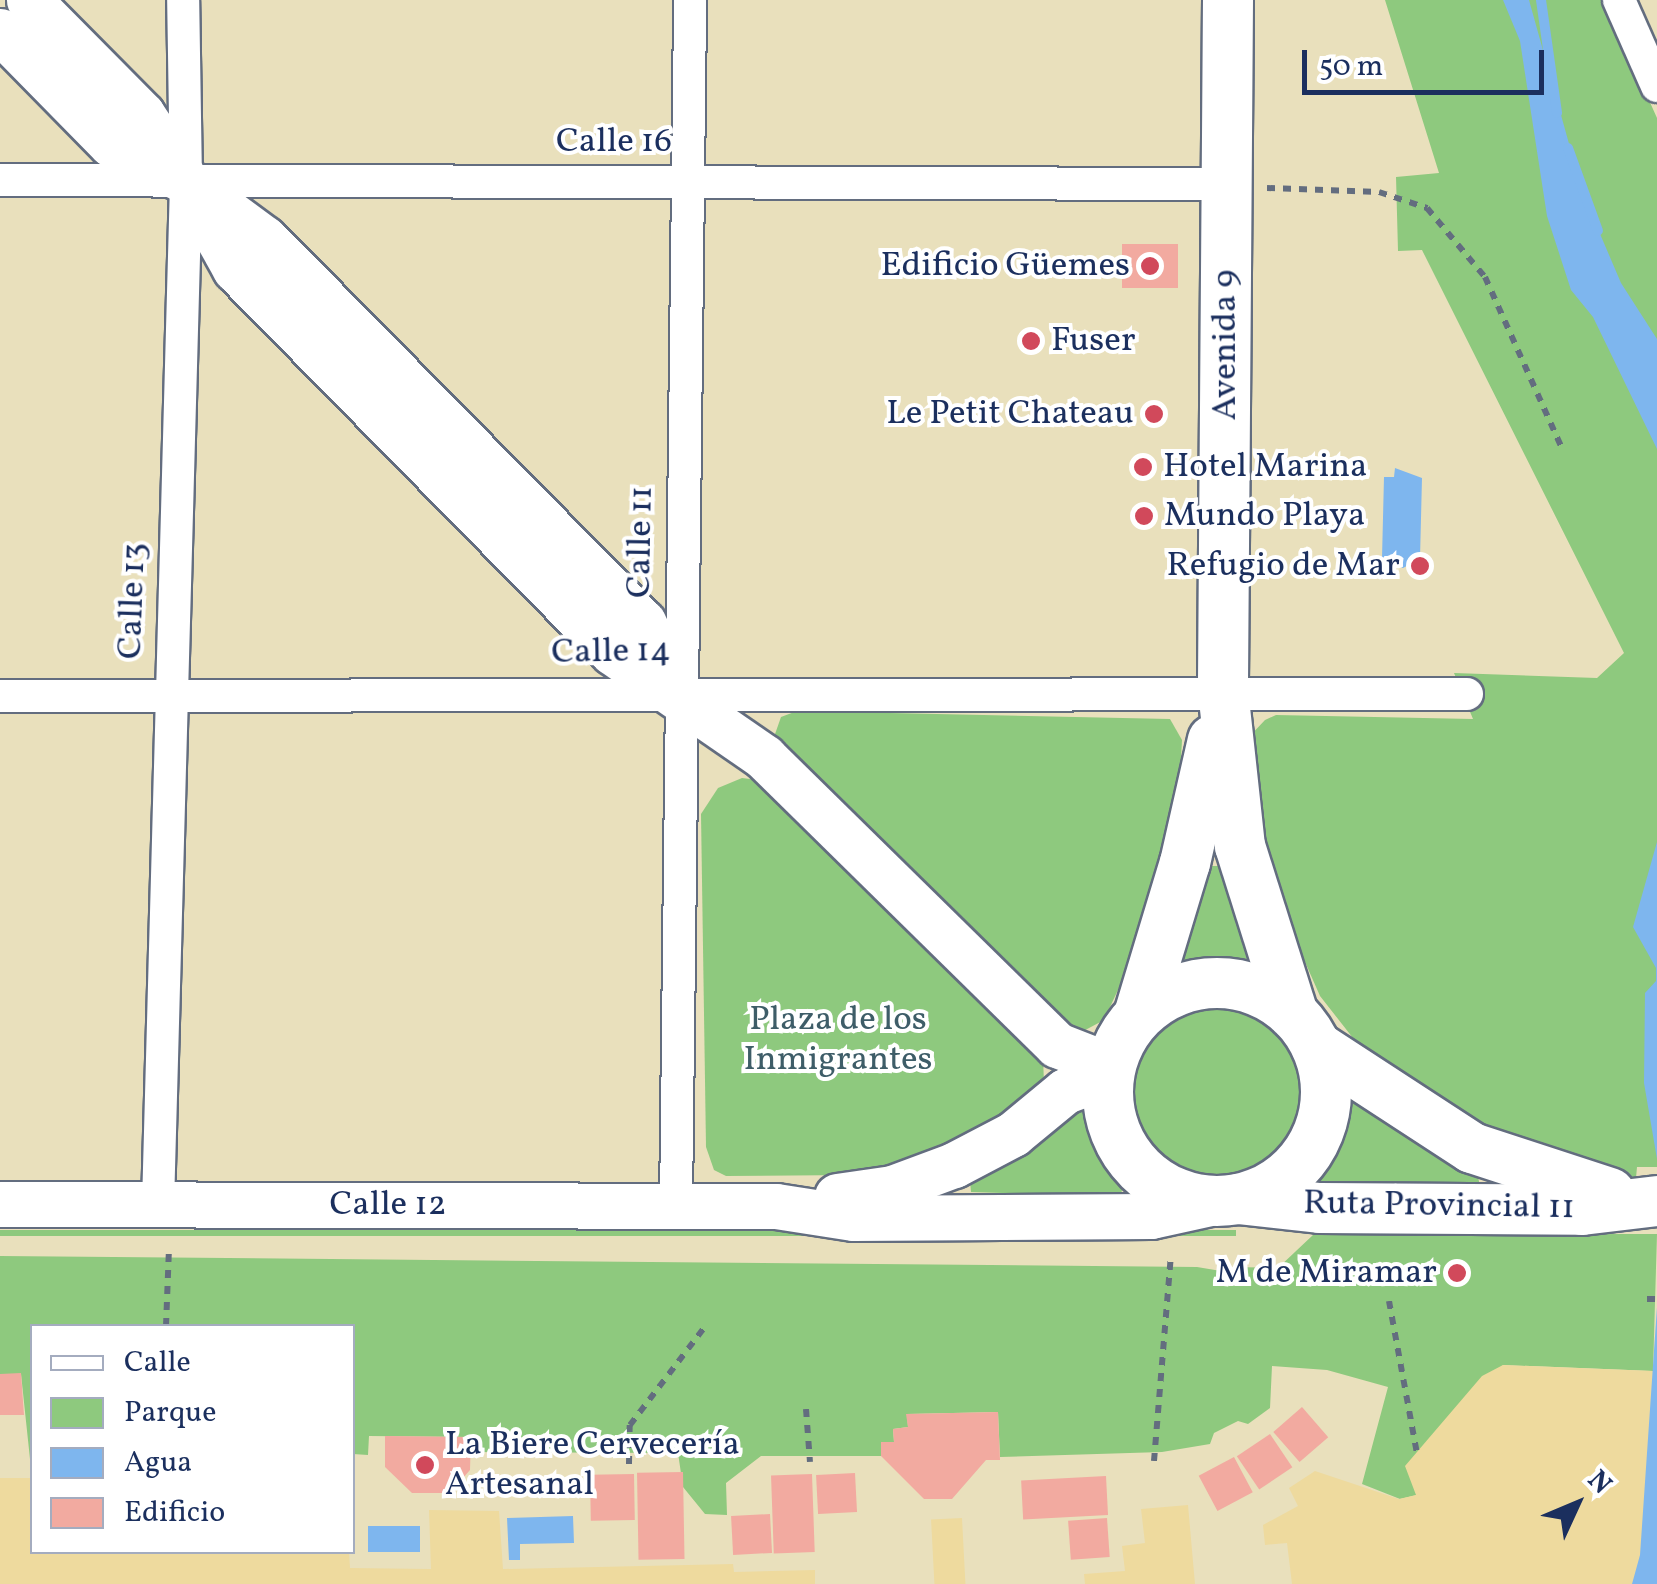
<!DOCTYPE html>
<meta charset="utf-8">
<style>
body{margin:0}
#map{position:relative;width:1657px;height:1584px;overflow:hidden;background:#e9e0bc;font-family:Vollkorn,serif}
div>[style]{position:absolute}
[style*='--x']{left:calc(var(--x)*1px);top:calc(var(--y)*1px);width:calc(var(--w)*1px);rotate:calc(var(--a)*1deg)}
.green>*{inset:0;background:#8ec97e;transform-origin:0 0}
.round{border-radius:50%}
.sand>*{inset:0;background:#eeda9e;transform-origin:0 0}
.water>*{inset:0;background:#7eb6ee;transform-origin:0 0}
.stream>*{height:10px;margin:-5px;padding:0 5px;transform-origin:5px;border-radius:5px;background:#7eb6ee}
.building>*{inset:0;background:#f2aaa0;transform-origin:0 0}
.path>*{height:6px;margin-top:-3px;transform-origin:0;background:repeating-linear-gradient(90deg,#636d7f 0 8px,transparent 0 16px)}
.roads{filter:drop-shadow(2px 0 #636d7f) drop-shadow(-2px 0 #636d7f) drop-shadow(0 2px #636d7f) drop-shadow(0 -2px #636d7f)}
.street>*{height:32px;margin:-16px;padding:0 16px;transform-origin:16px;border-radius:16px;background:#fff}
.secondary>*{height:45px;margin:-22.5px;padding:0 22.5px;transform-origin:22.5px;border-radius:22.5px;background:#fff}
.primary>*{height:50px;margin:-25px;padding:0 25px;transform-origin:25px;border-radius:25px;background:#fff}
.primary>.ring{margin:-25px;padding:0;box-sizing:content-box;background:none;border:50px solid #fff;border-radius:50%}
.dots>*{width:28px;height:28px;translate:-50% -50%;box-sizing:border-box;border:5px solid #fff;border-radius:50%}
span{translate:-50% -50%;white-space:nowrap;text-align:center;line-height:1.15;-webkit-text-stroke:8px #fff;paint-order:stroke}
.street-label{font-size:35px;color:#1b2f5e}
.poi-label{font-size:35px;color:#1b2f5e}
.right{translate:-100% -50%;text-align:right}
.left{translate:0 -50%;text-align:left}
.park-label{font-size:35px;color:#3e5d68}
.legend{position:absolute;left:30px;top:1324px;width:325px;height:230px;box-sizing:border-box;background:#fff;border:2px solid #a4acbf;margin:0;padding:12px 18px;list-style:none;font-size:30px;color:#1b2f5e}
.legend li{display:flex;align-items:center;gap:20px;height:50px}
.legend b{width:50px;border:2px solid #a4acbf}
.north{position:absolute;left:1527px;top:1454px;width:100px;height:100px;-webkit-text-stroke:8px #fff;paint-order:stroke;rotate:46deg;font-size:28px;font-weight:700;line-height:40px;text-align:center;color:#1b2f5e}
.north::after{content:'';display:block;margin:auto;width:35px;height:45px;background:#1b2f5e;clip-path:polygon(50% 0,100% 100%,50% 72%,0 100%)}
.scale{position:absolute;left:1302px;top:50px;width:242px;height:45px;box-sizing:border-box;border:5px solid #1b2f5e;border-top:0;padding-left:12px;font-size:30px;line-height:35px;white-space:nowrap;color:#1b2f5e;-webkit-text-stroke:8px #fff;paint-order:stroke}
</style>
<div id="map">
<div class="green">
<i style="clip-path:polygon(1385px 0,1604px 0,1657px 118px,1657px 1167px,1637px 1167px,1636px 1178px,1516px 1150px,1371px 1061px,1320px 996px,1272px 887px,1248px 738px,1265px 720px,1276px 715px,1473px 719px,1454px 673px,1597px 678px,1624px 653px,1422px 250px,1398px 251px,1396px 177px,1439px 173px)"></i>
<i style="clip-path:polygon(797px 711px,1170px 719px,1182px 740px,1179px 796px,1131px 962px,1104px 1020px,1076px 1035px,774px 737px,781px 717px)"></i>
<i style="clip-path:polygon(742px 778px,758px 780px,1043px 1057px,1044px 1083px,1021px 1105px,916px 1162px,853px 1175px,726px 1176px,714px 1170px,706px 1147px,701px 814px,718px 788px)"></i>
<i style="clip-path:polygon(1209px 866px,1221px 866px,1251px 964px,1216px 958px,1180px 963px)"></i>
<i class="round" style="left:1129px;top:1003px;width:174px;height:174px"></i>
<i style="clip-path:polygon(1354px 1097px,1419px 1146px,1478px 1176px,1480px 1187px,1472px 1195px,1307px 1182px,1329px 1149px,1343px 1102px)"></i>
<i style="clip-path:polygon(1094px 1104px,1126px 1177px,1120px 1197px,971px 1192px,970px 1180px,1075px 1107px)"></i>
<i style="left:0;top:1230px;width:1236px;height:6px"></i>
<i style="clip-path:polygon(1636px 1234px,1657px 1234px,1653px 1371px,1503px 1365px,1417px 1495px,1400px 1499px,1362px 1484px,1388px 1387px,1327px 1370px,1272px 1366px,1270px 1408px,1248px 1424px,1238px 1421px,1214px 1433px,1210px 1444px,1162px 1452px,1000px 1457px,998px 1412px,907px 1414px,908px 1427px,893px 1429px,894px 1442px,881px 1443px,881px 1456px,761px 1456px,726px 1483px,727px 1515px,705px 1514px,683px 1487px,678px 1453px,471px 1452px,470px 1437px,369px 1436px,368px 1455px,353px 1454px,352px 1326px,32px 1326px,32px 1478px,21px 1374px,0 1374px,0 1256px,1197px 1267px,1233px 1273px,1234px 1267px,1278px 1268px,1313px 1235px)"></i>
</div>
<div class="sand">
<i style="clip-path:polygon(1503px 1365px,1653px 1371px,1657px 1584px,1292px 1584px,1287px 1543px,1265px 1545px,1263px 1525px,1298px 1506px,1289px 1488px,1315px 1471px,1399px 1499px,1416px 1495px,1405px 1466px,1482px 1376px)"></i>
<i style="clip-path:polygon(0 1478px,32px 1478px,32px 1552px,349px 1552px,350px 1568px,431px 1569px,429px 1510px,499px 1511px,503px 1569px,733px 1564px,734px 1572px,815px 1570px,815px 1584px,0 1584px)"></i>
<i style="clip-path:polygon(1188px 1505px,1195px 1584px,1085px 1584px,1084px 1574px,1125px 1571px,1122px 1546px,1145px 1543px,1141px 1509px)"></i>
<i style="left:962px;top:1518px;width:66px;height:31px;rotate:87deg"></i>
</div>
<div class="water">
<i style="clip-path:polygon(1503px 0,1529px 0,1583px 194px,1621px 283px,1657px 339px,1657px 449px,1593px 317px,1571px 290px,1547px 216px,1520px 41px)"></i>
<i style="clip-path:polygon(1395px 468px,1422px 478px,1420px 559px,1403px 568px,1382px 558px,1384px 477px,1394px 477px)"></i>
<i style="clip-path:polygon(1657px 842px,1657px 1159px,1644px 1083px,1645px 993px,1656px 981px,1656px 968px,1633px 927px)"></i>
<i style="clip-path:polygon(1657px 1307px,1657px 1584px,1632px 1584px,1640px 1555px)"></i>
<i style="clip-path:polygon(573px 1516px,574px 1543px,520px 1544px,520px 1560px,509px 1560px,507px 1518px)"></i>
<i style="left:368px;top:1526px;width:52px;height:26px"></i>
</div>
<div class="stream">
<i style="--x:1541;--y:0;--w:114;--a:81.9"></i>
<i style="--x:1568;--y:148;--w:88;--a:70.1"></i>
</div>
<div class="building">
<i style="left:1122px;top:244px;width:56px;height:44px"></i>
<i style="clip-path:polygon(21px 1373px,24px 1415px,0 1415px,0 1374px)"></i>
<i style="left:1302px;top:1407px;width:40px;height:38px;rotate:49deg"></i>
<i style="clip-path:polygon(998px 1412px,1000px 1460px,986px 1460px,952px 1499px,924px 1499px,881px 1456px,881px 1442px,894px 1442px,893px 1429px,908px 1427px,906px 1414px)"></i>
<i style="left:1270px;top:1434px;width:40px;height:40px;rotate:56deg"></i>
<i style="clip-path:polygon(385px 1436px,471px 1437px,470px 1470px,450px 1493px,412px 1493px,385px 1467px)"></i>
<i style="left:1234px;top:1457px;width:40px;height:40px;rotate:62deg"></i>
<i style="left:683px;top:1472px;width:87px;height:46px;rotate:89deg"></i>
<i style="left:855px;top:1473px;width:39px;height:39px;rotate:87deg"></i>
<i style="left:634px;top:1474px;width:46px;height:44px;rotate:89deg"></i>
<i style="left:812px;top:1474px;width:78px;height:41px;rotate:88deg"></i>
<i style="left:1106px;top:1476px;width:39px;height:85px;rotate:87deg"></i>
<i style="left:770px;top:1514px;width:39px;height:39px;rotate:87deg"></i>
<i style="left:1107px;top:1518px;width:39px;height:39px;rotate:86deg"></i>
</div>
<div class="path">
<i style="--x:1267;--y:188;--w:112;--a:2"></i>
<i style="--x:1379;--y:192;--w:51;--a:18.4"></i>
<i style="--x:1427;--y:208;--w:90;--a:50"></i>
<i style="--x:1485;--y:277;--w:185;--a:65.8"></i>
<i style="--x:1647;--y:1299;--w:10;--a:0"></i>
<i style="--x:1389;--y:1301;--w:155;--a:79.6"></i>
<i style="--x:166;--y:1326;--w:79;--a:-87.8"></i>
<i style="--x:806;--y:1409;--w:53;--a:85.7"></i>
<i style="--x:1154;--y:1461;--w:207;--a:-85.3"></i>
<i style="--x:629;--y:1464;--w:39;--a:-89"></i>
<i style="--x:630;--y:1425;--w:122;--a:-52.7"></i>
</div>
<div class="roads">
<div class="street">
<i style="--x:1619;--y:0;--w:94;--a:66.2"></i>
<i style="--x:0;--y:180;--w:1227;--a:0.19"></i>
<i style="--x:0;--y:696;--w:1467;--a:-0.08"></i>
<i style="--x:158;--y:1205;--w:1024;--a:-88.43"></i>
<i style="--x:186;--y:181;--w:181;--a:-90.9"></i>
<i style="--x:676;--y:1206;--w:1206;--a:-89.33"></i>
</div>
<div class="secondary">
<i style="--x:29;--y:0;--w:161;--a:45.3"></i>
<i style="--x:142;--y:114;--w:80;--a:56.7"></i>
<i style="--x:186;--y:181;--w:98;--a:36.3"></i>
<i style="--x:265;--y:239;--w:538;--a:45.38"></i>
<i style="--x:643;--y:622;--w:78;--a:63.4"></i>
<i style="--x:0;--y:31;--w:158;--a:45.5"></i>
<i style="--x:111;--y:144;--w:84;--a:26.3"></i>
<i style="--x:186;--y:181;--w:101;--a:60.9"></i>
<i style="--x:235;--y:269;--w:537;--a:45.45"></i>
<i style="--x:612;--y:652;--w:185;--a:34.6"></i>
<i style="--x:764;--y:757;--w:411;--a:44.5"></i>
<i style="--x:1057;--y:1045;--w:58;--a:21.3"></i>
<i style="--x:837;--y:1196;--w:56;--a:-8.3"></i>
<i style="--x:892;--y:1188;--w:66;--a:-20.4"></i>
<i style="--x:954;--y:1165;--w:67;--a:-27.7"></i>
<i style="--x:1013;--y:1134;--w:67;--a:-39.6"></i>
<i style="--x:1065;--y:1091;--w:47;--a:-20"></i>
<i style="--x:0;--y:1204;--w:776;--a:0.15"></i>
<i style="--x:776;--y:1206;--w:78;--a:8.9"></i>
<i style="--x:853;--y:1218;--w:298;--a:-0.4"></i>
<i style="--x:1151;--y:1216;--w:71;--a:-12.3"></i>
</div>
<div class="primary">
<i style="--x:1228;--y:0;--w:690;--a:90.42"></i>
<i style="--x:1223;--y:690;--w:157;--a:83.8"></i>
<i style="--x:1240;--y:846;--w:176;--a:72.5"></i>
<i class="ring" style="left:1108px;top:983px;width:168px;height:168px"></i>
<i style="--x:1139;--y:1015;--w:159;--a:-73.2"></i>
<i style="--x:1185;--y:863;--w:126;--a:-77.2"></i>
<i style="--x:1317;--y:1047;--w:185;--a:33.1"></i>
<i style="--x:1472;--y:1148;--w:145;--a:18.1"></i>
<i style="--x:1238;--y:1199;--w:82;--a:6.3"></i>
<i style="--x:1320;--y:1208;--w:262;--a:0.4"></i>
<i style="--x:1582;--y:1210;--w:76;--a:-6.8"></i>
</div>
</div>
<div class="dots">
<i style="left:1150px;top:266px;background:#d1495b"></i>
<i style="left:1031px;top:341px;background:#d1495b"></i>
<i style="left:1154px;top:414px;background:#d1495b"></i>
<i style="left:1143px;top:467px;background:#d1495b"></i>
<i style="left:1144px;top:516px;background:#d1495b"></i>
<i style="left:1420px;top:566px;background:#d1495b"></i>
<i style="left:1457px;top:1273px;background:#d1495b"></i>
<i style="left:425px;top:1465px;background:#d1495b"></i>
</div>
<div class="street-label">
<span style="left:614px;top:142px">Calle 16</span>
<span style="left:1226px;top:345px;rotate:-90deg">Avenida 9</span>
<span style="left:641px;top:542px;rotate:-89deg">Calle 11</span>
<span style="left:133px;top:601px;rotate:-88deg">Calle 13</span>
<span style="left:611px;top:652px;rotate:-1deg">Calle 14</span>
<span style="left:388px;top:1205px">Calle 12</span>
<span style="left:1439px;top:1206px;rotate:1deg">Ruta Provincial 11</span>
</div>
<div class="poi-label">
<span class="right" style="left:1130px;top:266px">Edificio Güemes</span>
<span class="left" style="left:1051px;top:341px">Fuser</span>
<span class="right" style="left:1134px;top:414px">Le Petit Chateau</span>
<span class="left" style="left:1163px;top:467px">Hotel Marina</span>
<span class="left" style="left:1164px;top:516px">Mundo Playa</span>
<span class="right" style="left:1400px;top:566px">Refugio de Mar</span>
<span class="right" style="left:1437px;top:1273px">M de Miramar</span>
<span class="left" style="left:445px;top:1465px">La Biere Cervecería<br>Artesanal</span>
</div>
<div class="park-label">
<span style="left:838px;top:1040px">Plaza de los<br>Inmigrantes</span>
</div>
<ul class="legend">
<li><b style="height:12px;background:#fff"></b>Calle</li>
<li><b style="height:28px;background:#8ec97e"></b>Parque</li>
<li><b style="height:28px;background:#7eb6ee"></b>Agua</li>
<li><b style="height:28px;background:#f2aaa0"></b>Edificio</li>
</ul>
<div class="north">N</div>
<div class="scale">50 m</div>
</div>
